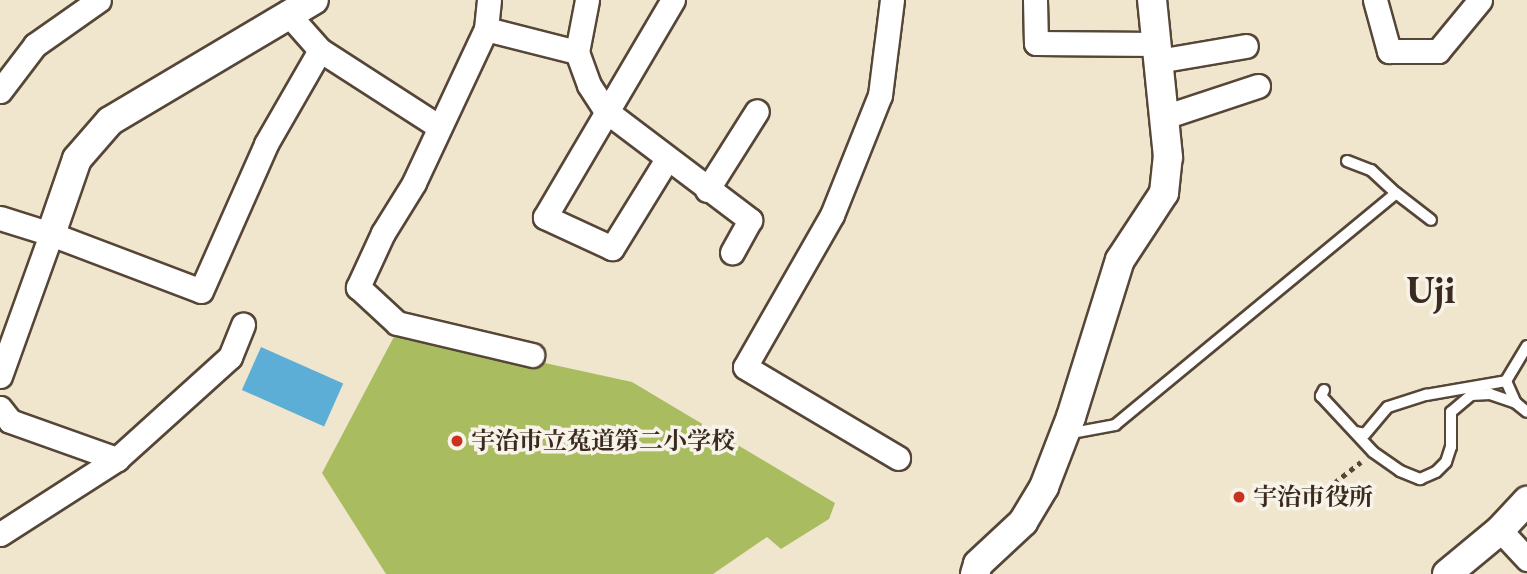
<!DOCTYPE html>
<meta charset="utf-8">
<style>
body{margin:0}
#map{position:relative;width:1527px;height:574px;overflow:hidden;background:#f0e6cd;font-family:"EB Garamond","Noto Serif JP",serif}
div>[style]{position:absolute}
[style*='--x']{left:calc(var(--x)*1px);top:calc(var(--y)*1px);width:calc(var(--w)*1px);rotate:calc(var(--a)*1deg)}
.green>*{inset:0;background:#aabc60}
.water>*{inset:0;background:#5caed7;transform-origin:0 0}
.path>*{height:4.5px;margin-top:-2.25px;transform-origin:0;background:repeating-linear-gradient(90deg,#564638 0 5px,transparent 0 10px)}
.roads{filter:drop-shadow(2px 0 #564638) drop-shadow(-2px 0 #564638) drop-shadow(0 2px #564638) drop-shadow(0 -2px #564638)}
.service>*{height:10px;margin:-5px;padding:0 5px;transform-origin:5px;border-radius:5px;background:#fff}
.minor>*{height:23px;margin:-11.5px;padding:0 11.5px;transform-origin:11.5px;border-radius:11.5px;background:#fff}
.tertiary>*{height:28px;margin:-14px;padding:0 14px;transform-origin:14px;border-radius:14px;background:#fff}
.dots>*{width:19px;height:19px;translate:-50% -50%;box-sizing:border-box;border:4px solid #f7f3e8;border-radius:50%}
span{translate:-50% -50%;white-space:nowrap;text-align:center;line-height:1.15;-webkit-text-stroke:7px #f7f3e8;paint-order:stroke}
.poi-label{font-size:24px;color:#3b2a1e;font-weight:700}
.left{translate:0 -50%;text-align:left}
.town-label{font-size:38px;color:#3b2a1e;font-weight:700}
</style>
<div id="map">
<div class="green">
<i style="clip-path:polygon(397px 331px,632px 382px,835px 503px,829px 519px,781px 549px,767px 537px,713px 574px,386px 574px,322px 473px)"></i>
</div>
<div class="water">
<i style="left:261px;top:347px;width:90px;height:47px;rotate:24deg"></i>
</div>
<div class="path">
<i style="--x:1334;--y:483;--w:34;--a:-38"></i>
</div>
<div class="roads">
<div class="service">
<i style="--x:1347;--y:161;--w:26;--a:21"></i>
<i style="--x:1371;--y:170;--w:34;--a:43"></i>
<i style="--x:1527;--y:346;--w:41;--a:121"></i>
<i style="--x:1506;--y:381;--w:24;--a:66"></i>
<i style="--x:1516;--y:403;--w:14;--a:39"></i>
<i style="--x:1324;--y:390;--w:7;--a:117"></i>
<i style="--x:1321;--y:396;--w:76;--a:47.1"></i>
<i style="--x:1373;--y:452;--w:33;--a:35"></i>
<i style="--x:1400;--y:471;--w:22;--a:22"></i>
<i style="--x:1420;--y:479;--w:17;--a:-24"></i>
<i style="--x:1436;--y:472;--w:14;--a:-45"></i>
<i style="--x:1446;--y:462;--w:16;--a:-72"></i>
<i style="--x:1451;--y:447;--w:35;--a:-90"></i>
<i style="--x:1451;--y:412;--w:26;--a:-40"></i>
<i style="--x:1471;--y:395;--w:19;--a:-3"></i>
<i style="--x:1490;--y:394;--w:28;--a:19"></i>
<i style="--x:1355;--y:432;--w:10;--a:11"></i>
<i style="--x:1365;--y:434;--w:35;--a:-50"></i>
<i style="--x:1388;--y:407;--w:40;--a:-18"></i>
<i style="--x:1426;--y:395;--w:81;--a:-9.9"></i>
<i style="--x:1067;--y:434;--w:49;--a:-10.6"></i>
<i style="--x:1115;--y:425;--w:364;--a:-39.5"></i>
<i style="--x:1396;--y:193;--w:44;--a:37.6"></i>
</div>
<div class="minor">
<i style="--x:489;--y:0;--w:29;--a:96"></i>
<i style="--x:486;--y:29;--w:170;--a:115.1"></i>
<i style="--x:414;--y:183;--w:59;--a:121.8"></i>
<i style="--x:383;--y:233;--w:60;--a:114.8"></i>
<i style="--x:358;--y:287;--w:53;--a:42.7"></i>
<i style="--x:397;--y:323;--w:139;--a:13.3"></i>
<i style="--x:892;--y:0;--w:96;--a:97.2"></i>
<i style="--x:880;--y:95;--w:129;--a:111.8"></i>
<i style="--x:832;--y:215;--w:175;--a:119.8"></i>
<i style="--x:745;--y:367;--w:178;--a:30.7"></i>
<i style="--x:1035;--y:0;--w:43;--a:88.7"></i>
<i style="--x:1036;--y:43;--w:121;--a:0.5"></i>
<i style="--x:1375;--y:0;--w:53;--a:74.6"></i>
<i style="--x:1389;--y:51;--w:49;--a:0"></i>
<i style="--x:1438;--y:51;--w:66;--a:-50.5"></i>
<i style="--x:289;--y:15;--w:47;--a:48.5"></i>
<i style="--x:320;--y:50;--w:140;--a:32.8"></i>
<i style="--x:486;--y:29;--w:94;--a:14.2"></i>
<i style="--x:577;--y:52;--w:35;--a:70"></i>
<i style="--x:589;--y:85;--w:31;--a:57"></i>
<i style="--x:606;--y:111;--w:181;--a:37.1"></i>
<i style="--x:750;--y:220;--w:37;--a:119"></i>
<i style="--x:577;--y:52;--w:53;--a:-79.1"></i>
<i style="--x:1158;--y:61;--w:89;--a:-9.7"></i>
<i style="--x:0;--y:91;--w:58;--a:-52.7"></i>
<i style="--x:35;--y:45;--w:78;--a:-35.1"></i>
<i style="--x:1164;--y:117;--w:99;--a:-18.3"></i>
<i style="--x:667;--y:159;--w:105;--a:121.7"></i>
<i style="--x:612;--y:248;--w:74;--a:-155.2"></i>
<i style="--x:545;--y:217;--w:252;--a:-59.5"></i>
<i style="--x:707;--y:190;--w:93;--a:-57.7"></i>
<i style="--x:0;--y:218;--w:53;--a:17.4"></i>
<i style="--x:51;--y:234;--w:160;--a:20.8"></i>
<i style="--x:201;--y:291;--w:161;--a:-66.1"></i>
<i style="--x:266;--y:144;--w:108;--a:-60.1"></i>
<i style="--x:0;--y:376;--w:151;--a:-70.2"></i>
<i style="--x:0;--y:408;--w:16;--a:52"></i>
<i style="--x:10;--y:421;--w:114;--a:19.6"></i>
<i style="--x:117;--y:459;--w:139;--a:147.3"></i>
<i style="--x:117;--y:459;--w:152;--a:-42.1"></i>
<i style="--x:230;--y:357;--w:35;--a:-68"></i>
<i style="--x:1500;--y:530;--w:40;--a:47"></i>
</div>
<div class="tertiary">
<i style="--x:51;--y:234;--w:79;--a:-70.9"></i>
<i style="--x:77;--y:159;--w:50;--a:-49"></i>
<i style="--x:110;--y:121;--w:237;--a:-30.7"></i>
<i style="--x:975;--y:574;--w:10;--a:-73"></i>
<i style="--x:978;--y:564;--w:62;--a:-43"></i>
<i style="--x:1023;--y:522;--w:41;--a:-59"></i>
<i style="--x:1044;--y:487;--w:75;--a:-68.9"></i>
<i style="--x:1071;--y:417;--w:164;--a:-72.7"></i>
<i style="--x:1120;--y:260;--w:80;--a:-56.7"></i>
<i style="--x:1164;--y:193;--w:36;--a:-84"></i>
<i style="--x:1168;--y:157;--w:158;--a:-95.8"></i>
<i style="--x:1447;--y:574;--w:69;--a:-39.7"></i>
<i style="--x:1500;--y:530;--w:40;--a:-47"></i>
</div>
</div>
<div class="dots">
<i style="left:457px;top:441px;background:#c8321e"></i>
<i style="left:1239px;top:497px;background:#c8321e"></i>
</div>
<div class="poi-label">
<span class="left" style="left:471px;top:441px">宇治市立菟道第二小学校</span>
<span class="left" style="left:1253px;top:497px">宇治市役所</span>
</div>
<div class="town-label">
<span style="left:1431px;top:290px">Uji</span>
</div>
</div>
